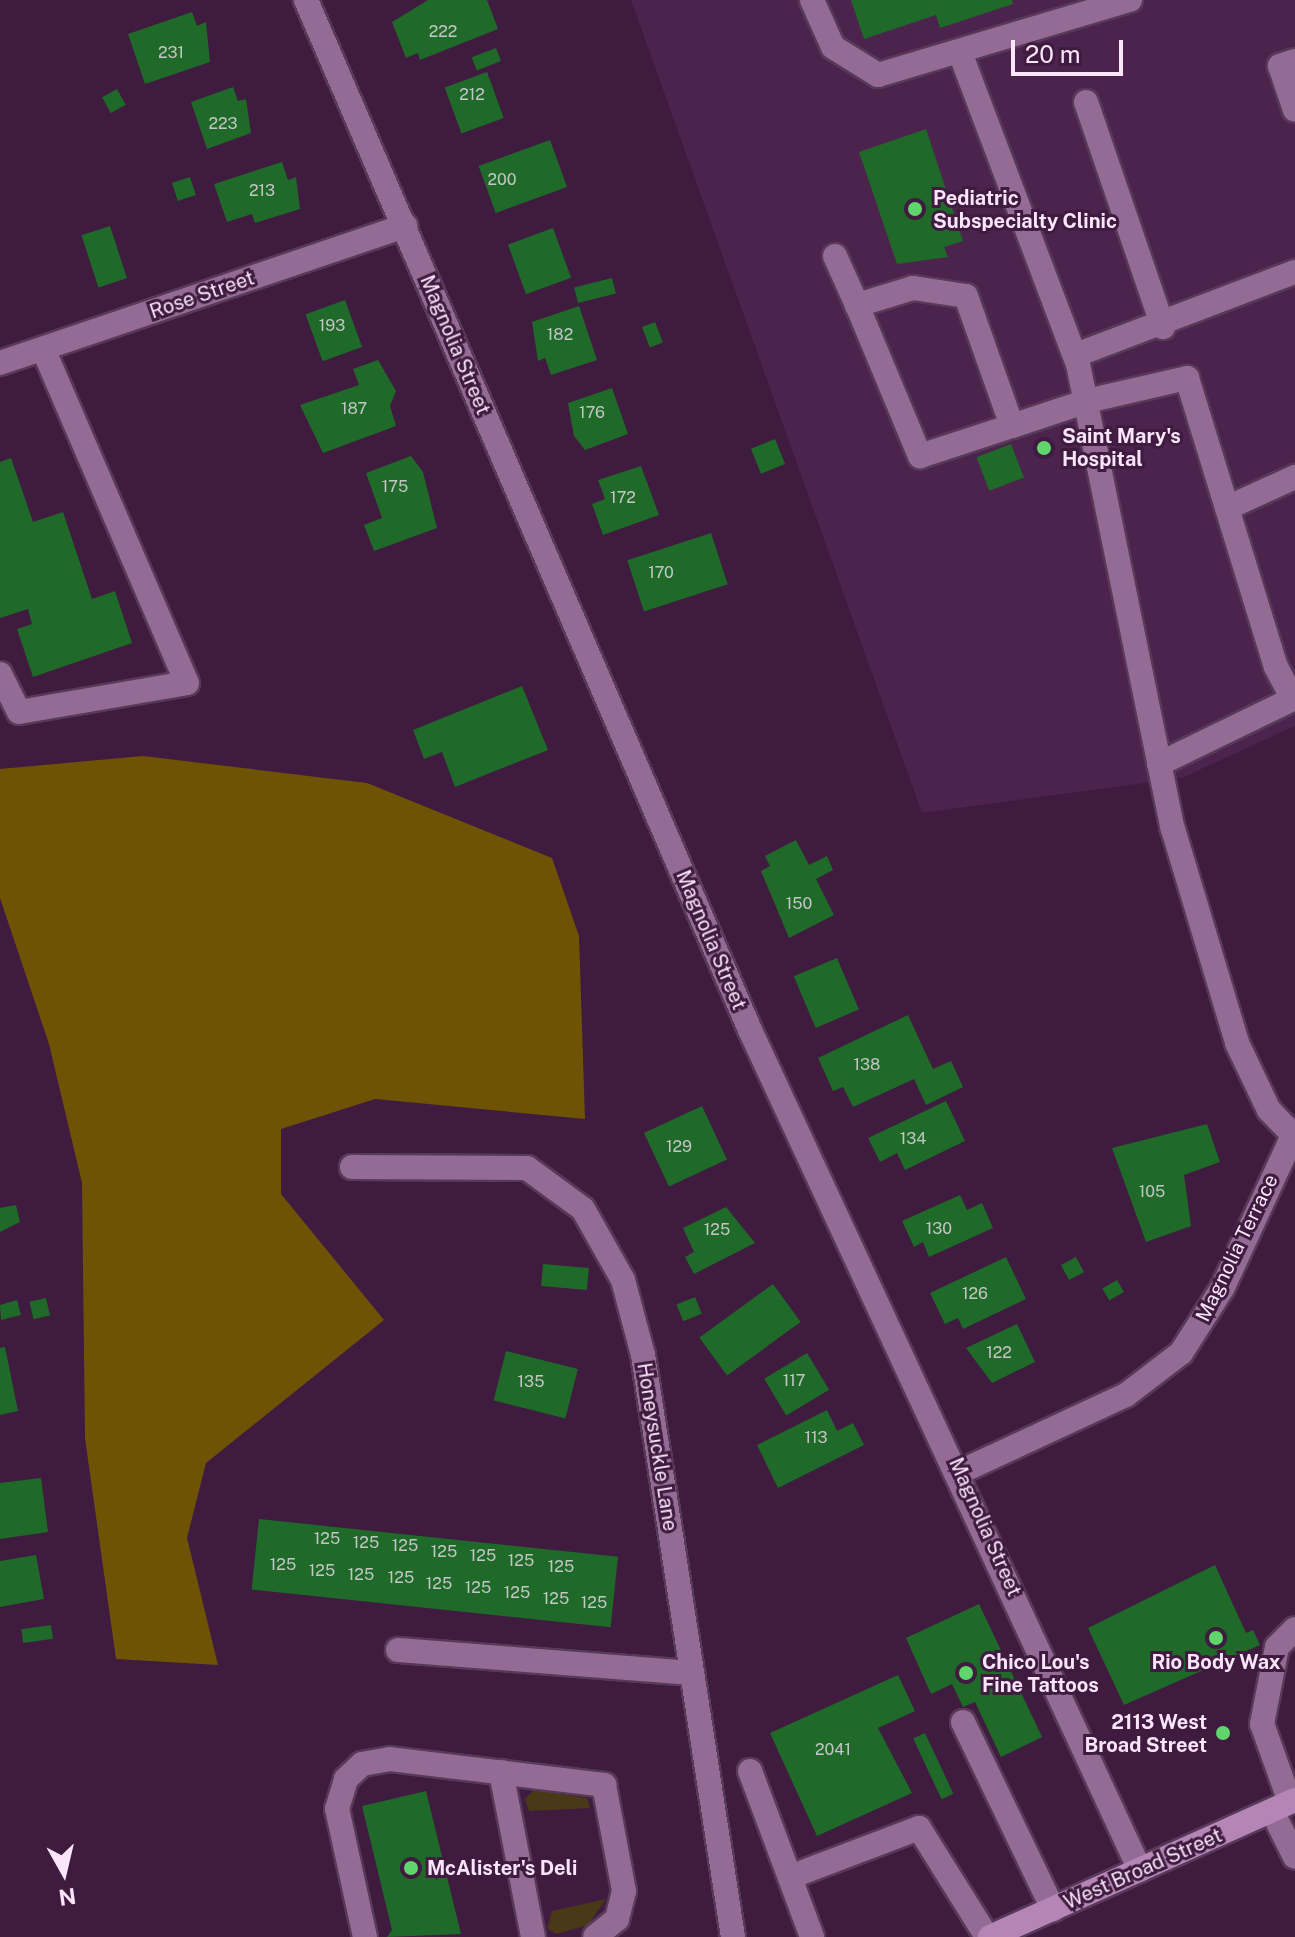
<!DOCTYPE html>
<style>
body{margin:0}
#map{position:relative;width:1295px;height:1937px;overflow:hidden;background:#3e1b3f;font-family:"Public Sans",sans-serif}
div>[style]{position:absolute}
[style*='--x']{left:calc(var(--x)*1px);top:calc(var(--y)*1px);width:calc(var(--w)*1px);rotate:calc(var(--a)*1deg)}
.built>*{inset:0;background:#4b234d}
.green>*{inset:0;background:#493917}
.forest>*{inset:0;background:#6f5305}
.building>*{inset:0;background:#1f6a29;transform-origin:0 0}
.roads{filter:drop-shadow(2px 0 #573958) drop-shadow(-2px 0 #573958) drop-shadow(0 2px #573958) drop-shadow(0 -2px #573958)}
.minor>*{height:24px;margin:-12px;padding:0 12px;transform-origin:12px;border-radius:12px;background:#936b95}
.major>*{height:24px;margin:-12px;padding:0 12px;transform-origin:12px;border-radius:12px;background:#b585b7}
.dots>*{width:22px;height:22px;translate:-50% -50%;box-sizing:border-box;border:4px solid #3e1b3f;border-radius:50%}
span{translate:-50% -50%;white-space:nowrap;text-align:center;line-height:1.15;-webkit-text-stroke:6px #3e1b3f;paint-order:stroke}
.number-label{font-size:16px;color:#c4c6c6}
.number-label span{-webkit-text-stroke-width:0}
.poi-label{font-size:20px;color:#fbe5fb;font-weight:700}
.left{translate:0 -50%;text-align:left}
.right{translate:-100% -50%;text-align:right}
.street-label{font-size:20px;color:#fbe5fb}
.north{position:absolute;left:24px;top:1833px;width:80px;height:80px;-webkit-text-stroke:6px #3e1b3f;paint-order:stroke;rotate:172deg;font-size:22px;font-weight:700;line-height:32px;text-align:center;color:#fbe5fb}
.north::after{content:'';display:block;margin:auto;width:28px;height:36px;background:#fbe5fb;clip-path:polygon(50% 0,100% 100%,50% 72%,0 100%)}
.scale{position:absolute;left:1011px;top:40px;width:112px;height:36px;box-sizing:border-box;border:4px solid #fbe5fb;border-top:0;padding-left:10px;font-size:24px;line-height:28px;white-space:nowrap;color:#fbe5fb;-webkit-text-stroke:6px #3e1b3f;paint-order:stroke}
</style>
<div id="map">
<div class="built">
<i style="clip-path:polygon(631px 0,1295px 0,1295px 726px,1182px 778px,922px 813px)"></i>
</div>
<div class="green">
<i style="clip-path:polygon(534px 1790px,587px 1798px,590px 1808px,529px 1811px,525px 1799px)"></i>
<i style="clip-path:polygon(606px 1899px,588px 1925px,556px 1934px,547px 1928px,552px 1911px)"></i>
</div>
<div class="forest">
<i style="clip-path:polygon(143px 756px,367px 783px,552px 858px,579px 936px,585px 1119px,375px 1099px,281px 1129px,281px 1194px,384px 1320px,206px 1463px,187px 1538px,218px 1665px,116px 1659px,85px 1438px,82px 1183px,49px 1044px,0 898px,0 769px)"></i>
</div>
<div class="building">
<i style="clip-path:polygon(428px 0,487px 0,498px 29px,420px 60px,418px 53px,406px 58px,392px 22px)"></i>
<i style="clip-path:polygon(851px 0,1012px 0,1013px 4px,940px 28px,936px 15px,864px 39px)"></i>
<i style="clip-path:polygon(192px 12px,197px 26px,206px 22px,210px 62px,145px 84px,128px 34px)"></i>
<i style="left:496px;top:48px;width:14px;height:26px;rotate:69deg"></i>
<i style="left:487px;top:72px;width:49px;height:45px;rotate:70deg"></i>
<i style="clip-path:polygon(233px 87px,238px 101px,246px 99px,251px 133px,207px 149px,191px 102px)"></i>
<i style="left:117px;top:89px;width:18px;height:17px;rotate:61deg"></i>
<i style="clip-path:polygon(926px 129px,963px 241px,944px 247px,948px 257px,897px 264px,859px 152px)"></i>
<i style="left:550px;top:140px;width:50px;height:76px;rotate:70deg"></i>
<i style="clip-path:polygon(282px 162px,288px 180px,296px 177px,300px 209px,255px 223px,252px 214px,227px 222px,214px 184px)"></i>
<i style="left:190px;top:177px;width:19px;height:19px;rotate:72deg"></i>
<i style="left:110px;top:226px;width:55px;height:30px;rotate:72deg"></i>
<i style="left:553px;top:228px;width:53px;height:48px;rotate:70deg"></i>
<i style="left:612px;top:278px;width:16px;height:39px;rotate:76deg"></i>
<i style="left:345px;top:300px;width:50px;height:42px;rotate:70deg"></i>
<i style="clip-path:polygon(579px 306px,597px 360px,551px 375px,545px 358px,538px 361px,532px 322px)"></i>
<i style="left:655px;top:322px;width:22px;height:14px;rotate:69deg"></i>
<i style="clip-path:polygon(378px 360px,396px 391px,390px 406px,396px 426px,323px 453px,300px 405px,359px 385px,353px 369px)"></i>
<i style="clip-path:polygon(612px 388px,628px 434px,585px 450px,574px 436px,568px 403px)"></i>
<i style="left:775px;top:439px;width:27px;height:26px;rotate:68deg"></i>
<i style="left:1011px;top:444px;width:36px;height:37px;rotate:69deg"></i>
<i style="clip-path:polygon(411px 456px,423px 472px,437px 528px,374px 551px,364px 525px,382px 518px,366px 473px)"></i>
<i style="clip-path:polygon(11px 458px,33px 522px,63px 512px,92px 599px,115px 591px,132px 643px,33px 677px,17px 629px,32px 624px,28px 609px,0 618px,0 462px)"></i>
<i style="clip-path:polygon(641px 466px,659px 515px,603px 535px,592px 504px,605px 499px,598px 480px)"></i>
<i style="left:711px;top:533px;width:54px;height:88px;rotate:72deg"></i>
<i style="clip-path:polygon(522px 686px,548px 750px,455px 787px,442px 752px,424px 759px,413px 730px)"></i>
<i style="clip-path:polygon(796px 840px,809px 865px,827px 856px,833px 870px,816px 879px,834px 915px,789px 938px,761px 871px,770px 866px,765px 856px)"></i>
<i style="left:837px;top:958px;width:56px;height:47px;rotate:67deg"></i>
<i style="clip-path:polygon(908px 1015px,933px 1069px,951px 1061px,963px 1087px,926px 1105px,914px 1079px,853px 1107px,843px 1087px,833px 1091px,818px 1058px)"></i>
<i style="clip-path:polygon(946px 1101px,965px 1141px,905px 1170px,897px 1153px,880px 1162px,868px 1138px)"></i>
<i style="left:702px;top:1106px;width:59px;height:64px;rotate:65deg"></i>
<i style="clip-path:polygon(1207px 1124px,1220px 1162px,1184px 1175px,1191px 1226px,1146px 1242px,1112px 1148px)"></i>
<i style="clip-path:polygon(960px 1195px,967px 1210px,982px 1203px,993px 1228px,929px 1257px,923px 1242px,914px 1247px,902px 1221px)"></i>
<i style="clip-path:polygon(16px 1205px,20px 1222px,0 1232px,0 1208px)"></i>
<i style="clip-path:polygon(726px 1207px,755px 1243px,694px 1274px,685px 1257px,694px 1252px,683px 1228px)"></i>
<i style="clip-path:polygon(1006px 1257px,1026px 1299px,963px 1329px,958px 1318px,945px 1324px,930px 1293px)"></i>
<i style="left:1076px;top:1257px;width:17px;height:17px;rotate:62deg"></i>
<i style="left:543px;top:1264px;width:46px;height:22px;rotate:5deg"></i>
<i style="left:1117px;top:1280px;width:14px;height:17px;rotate:60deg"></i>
<i style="left:773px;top:1284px;width:47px;height:91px;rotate:54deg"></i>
<i style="left:695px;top:1297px;width:18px;height:20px;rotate:68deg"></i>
<i style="left:46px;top:1298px;width:18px;height:17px;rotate:77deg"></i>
<i style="clip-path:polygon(17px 1300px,21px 1315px,1px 1320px,0 1305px)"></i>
<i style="clip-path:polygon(1017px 1324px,1035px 1362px,992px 1383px,966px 1348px)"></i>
<i style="clip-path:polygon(5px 1347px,18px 1411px,0 1415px,0 1348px)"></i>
<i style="left:506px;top:1351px;width:74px;height:51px;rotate:14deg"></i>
<i style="left:807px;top:1353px;width:43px;height:50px;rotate:59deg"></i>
<i style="clip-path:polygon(827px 1410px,837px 1431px,853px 1423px,864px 1445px,778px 1488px,757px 1445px)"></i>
<i style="clip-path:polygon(41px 1478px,48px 1532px,0 1539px,0 1483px)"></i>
<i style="left:259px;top:1519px;width:361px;height:71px;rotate:6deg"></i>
<i style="clip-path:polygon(36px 1555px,44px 1599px,0 1607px,0 1561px)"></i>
<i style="clip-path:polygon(1215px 1565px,1246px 1633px,1253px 1630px,1260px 1645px,1124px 1705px,1088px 1628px)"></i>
<i style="clip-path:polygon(979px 1604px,1042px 1737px,1001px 1757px,975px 1702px,963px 1707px,952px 1684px,931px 1694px,906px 1638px)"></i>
<i style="left:51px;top:1625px;width:14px;height:30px;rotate:82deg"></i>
<i style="clip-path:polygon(898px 1675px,915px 1711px,878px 1728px,912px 1793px,817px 1836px,770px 1733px)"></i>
<i style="left:925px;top:1733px;width:67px;height:13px;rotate:65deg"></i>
<i style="clip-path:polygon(426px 1791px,461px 1934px,387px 1937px,392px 1930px,362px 1806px)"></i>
</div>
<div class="roads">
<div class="minor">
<i style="--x:306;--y:0;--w:1122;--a:66.68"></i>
<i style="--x:750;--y:1030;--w:926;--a:65.1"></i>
<i style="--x:812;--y:0;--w:51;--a:65.9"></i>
<i style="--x:833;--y:47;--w:53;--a:31.9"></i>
<i style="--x:878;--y:75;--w:263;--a:-16.6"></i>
<i style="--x:961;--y:55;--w:330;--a:69.3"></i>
<i style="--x:1078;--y:364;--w:475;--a:78.5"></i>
<i style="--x:1173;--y:829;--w:223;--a:73.3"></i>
<i style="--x:1237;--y:1043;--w:74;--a:64.5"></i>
<i style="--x:1269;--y:1110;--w:33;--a:46"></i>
<i style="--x:1295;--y:61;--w:16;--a:162"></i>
<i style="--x:1280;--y:66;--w:46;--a:71.2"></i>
<i style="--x:1086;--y:102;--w:238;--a:71.1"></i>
<i style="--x:835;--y:256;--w:54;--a:65.8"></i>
<i style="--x:1076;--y:355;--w:234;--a:-20.8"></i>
<i style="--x:0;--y:363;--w:428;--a:-18.7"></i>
<i style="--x:1012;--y:426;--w:138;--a:-109.5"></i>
<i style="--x:966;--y:296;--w:54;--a:-171.4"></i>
<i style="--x:913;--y:288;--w:59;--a:163.1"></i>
<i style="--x:857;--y:305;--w:164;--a:67.4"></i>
<i style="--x:920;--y:456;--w:97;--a:-18.1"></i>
<i style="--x:1012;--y:426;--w:79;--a:-18.4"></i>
<i style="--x:1087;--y:401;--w:103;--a:-13"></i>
<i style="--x:1187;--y:378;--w:302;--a:72.9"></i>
<i style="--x:1276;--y:667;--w:36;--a:62"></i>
<i style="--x:1227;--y:508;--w:75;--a:-24.5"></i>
<i style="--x:0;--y:674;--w:42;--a:63.4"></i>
<i style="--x:19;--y:712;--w:170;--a:-9.8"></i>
<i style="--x:187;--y:683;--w:364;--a:-113.3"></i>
<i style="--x:1159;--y:764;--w:151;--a:-25.9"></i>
<i style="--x:352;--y:1167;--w:175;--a:0.3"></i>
<i style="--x:527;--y:1168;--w:69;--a:36.2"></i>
<i style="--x:583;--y:1209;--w:81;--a:60.6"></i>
<i style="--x:623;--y:1280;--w:78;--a:75.1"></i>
<i style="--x:643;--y:1355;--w:589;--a:81.21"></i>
<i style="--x:960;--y:1472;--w:183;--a:-24.9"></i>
<i style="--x:1126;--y:1395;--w:69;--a:-37.4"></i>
<i style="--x:1181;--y:1353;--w:78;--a:-57.5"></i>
<i style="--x:1223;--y:1287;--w:172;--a:-65.2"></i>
<i style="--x:398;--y:1650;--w:295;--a:4.5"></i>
<i style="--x:963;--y:1722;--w:208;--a:64.3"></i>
<i style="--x:750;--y:1771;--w:177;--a:69.5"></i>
<i style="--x:501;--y:1772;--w:168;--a:79"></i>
<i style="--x:1290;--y:1802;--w:83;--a:-109.7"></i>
<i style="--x:1262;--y:1724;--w:78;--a:-79"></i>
<i style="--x:1277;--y:1647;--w:25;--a:-45"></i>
<i style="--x:1272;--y:1811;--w:51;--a:63.4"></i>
<i style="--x:790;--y:1877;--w:138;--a:-20.8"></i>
<i style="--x:919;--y:1828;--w:128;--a:58"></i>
<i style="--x:365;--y:1937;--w:131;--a:-102.3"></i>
<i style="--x:337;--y:1809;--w:31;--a:-73"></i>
<i style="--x:346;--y:1779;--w:22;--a:-43"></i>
<i style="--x:362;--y:1764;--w:28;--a:-10"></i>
<i style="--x:390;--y:1759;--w:216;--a:6.9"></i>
<i style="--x:604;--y:1785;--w:108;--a:79.3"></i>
<i style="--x:624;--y:1891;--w:29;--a:104"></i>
<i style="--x:617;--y:1919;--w:28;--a:141"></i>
</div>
<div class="major">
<i style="--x:990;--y:1937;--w:334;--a:-24.2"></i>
</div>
</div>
<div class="dots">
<i style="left:915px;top:209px;background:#5fd56b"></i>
<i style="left:1044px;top:448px;background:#5fd56b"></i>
<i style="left:1216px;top:1638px;background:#5fd56b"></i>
<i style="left:966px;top:1673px;background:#5fd56b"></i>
<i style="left:1223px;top:1733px;background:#5fd56b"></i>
<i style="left:411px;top:1868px;background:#5fd56b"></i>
</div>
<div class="number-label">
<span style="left:443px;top:32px">222</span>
<span style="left:171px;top:53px">231</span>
<span style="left:472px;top:95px">212</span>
<span style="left:223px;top:124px">223</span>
<span style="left:502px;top:180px">200</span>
<span style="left:262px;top:191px">213</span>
<span style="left:332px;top:326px">193</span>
<span style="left:560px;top:335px">182</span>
<span style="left:354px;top:409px">187</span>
<span style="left:592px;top:413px">176</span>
<span style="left:395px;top:487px">175</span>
<span style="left:623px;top:498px">172</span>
<span style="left:661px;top:573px">170</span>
<span style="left:799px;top:904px">150</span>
<span style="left:867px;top:1065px">138</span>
<span style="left:913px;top:1139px">134</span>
<span style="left:679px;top:1147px">129</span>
<span style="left:1152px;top:1192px">105</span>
<span style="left:939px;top:1229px">130</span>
<span style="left:717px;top:1230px">125</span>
<span style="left:975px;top:1294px">126</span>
<span style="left:999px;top:1353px">122</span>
<span style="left:794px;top:1381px">117</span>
<span style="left:531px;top:1382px">135</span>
<span style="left:816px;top:1438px">113</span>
<span style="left:327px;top:1539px">125</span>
<span style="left:366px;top:1543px">125</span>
<span style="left:405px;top:1546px">125</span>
<span style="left:444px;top:1552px">125</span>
<span style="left:483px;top:1556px">125</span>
<span style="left:521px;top:1561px">125</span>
<span style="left:283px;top:1565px">125</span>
<span style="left:561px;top:1567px">125</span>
<span style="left:322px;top:1571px">125</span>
<span style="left:361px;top:1575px">125</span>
<span style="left:401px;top:1578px">125</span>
<span style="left:439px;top:1584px">125</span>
<span style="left:478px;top:1588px">125</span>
<span style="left:517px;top:1593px">125</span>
<span style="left:556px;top:1599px">125</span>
<span style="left:594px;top:1603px">125</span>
<span style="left:833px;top:1750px">2041</span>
</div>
<div class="poi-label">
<span class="left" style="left:933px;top:210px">Pediatric<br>Subspecialty Clinic</span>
<span class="left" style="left:1062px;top:448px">Saint Mary's<br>Hospital</span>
<span class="left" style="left:982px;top:1674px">Chico Lou's<br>Fine Tattoos</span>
<span style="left:1216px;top:1662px">Rio Body Wax</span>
<span class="right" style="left:1207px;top:1734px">2113 West<br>Broad Street</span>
<span class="left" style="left:427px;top:1868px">McAlister's Deli</span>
</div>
<div class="street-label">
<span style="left:202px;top:295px;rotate:-19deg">Rose Street</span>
<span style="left:455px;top:345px;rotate:67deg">Magnolia Street</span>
<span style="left:711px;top:940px;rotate:67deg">Magnolia Street</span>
<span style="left:1237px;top:1248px;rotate:-64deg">Magnolia Terrace</span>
<span style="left:657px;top:1447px;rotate:81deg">Honeysuckle Lane</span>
<span style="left:985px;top:1527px;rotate:66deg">Magnolia Street</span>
<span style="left:1143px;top:1869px;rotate:-24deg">West Broad Street</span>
</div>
<div class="north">N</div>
<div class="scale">20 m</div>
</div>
